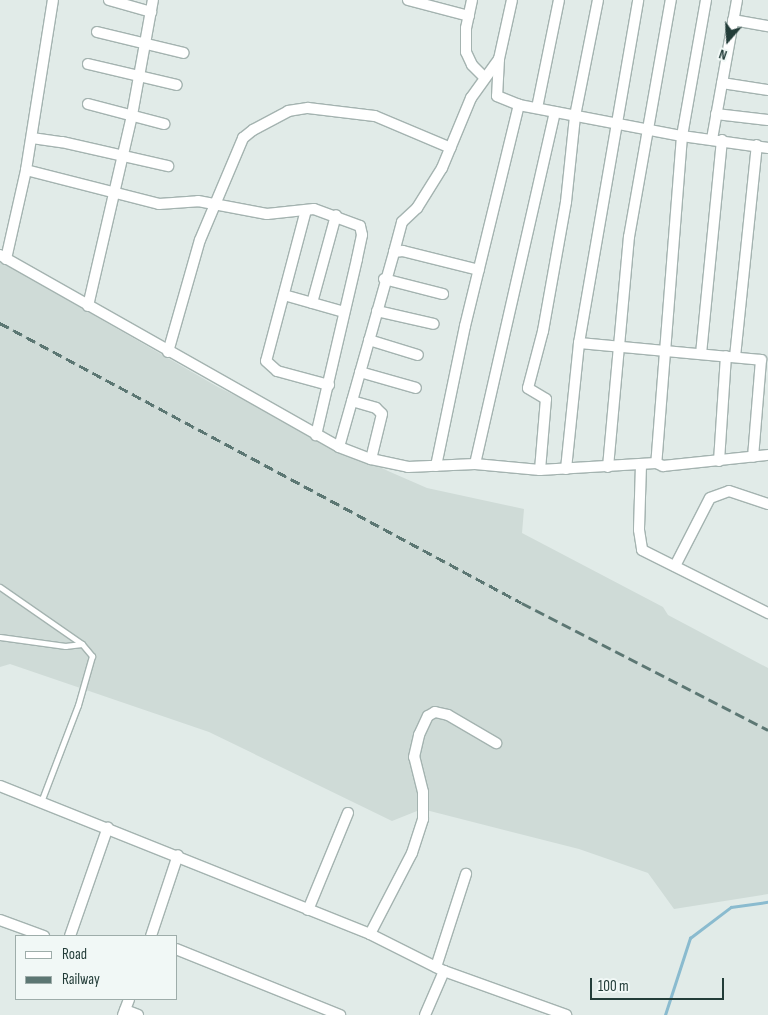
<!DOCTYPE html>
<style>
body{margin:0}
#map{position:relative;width:768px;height:1015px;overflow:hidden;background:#e1ebe8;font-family:"Sofia Sans Condensed",sans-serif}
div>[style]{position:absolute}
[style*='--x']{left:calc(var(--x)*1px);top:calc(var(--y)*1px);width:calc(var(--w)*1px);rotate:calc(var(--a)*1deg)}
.built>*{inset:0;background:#cfdbd7}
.stream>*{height:2.5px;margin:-1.25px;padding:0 1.25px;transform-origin:1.25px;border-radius:1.25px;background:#8abbcf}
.roads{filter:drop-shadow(1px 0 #a4b3b0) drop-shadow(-1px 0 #a4b3b0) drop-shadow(0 1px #a4b3b0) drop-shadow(0 -1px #a4b3b0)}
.service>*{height:5px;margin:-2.5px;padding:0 2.5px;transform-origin:2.5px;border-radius:2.5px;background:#fff}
.minor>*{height:10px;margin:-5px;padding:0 5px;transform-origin:5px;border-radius:5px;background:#fff}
.rail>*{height:2.5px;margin-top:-1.25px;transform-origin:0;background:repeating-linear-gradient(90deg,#5c7773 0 10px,transparent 0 15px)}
span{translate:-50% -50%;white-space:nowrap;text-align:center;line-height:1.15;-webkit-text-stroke:5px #f1f8f6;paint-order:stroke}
.legend{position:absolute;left:15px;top:935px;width:162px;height:65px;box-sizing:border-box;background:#f1f8f6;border:1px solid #9eadaa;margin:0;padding:6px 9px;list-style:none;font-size:15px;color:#223c38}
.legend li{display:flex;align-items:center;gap:10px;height:25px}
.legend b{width:25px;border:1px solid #9eadaa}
.north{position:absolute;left:703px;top:15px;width:50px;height:50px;-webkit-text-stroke:4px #f1f8f6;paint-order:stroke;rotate:199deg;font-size:14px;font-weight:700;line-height:20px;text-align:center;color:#223c38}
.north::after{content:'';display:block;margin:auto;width:18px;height:22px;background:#223c38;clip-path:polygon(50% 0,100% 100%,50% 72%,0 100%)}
.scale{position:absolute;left:590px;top:978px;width:134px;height:22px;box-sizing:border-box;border:2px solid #223c38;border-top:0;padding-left:6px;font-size:15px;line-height:18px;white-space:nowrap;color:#223c38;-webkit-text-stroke:4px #f1f8f6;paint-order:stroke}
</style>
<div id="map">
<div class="built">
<i style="clip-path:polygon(0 261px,218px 387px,388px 471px,427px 488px,524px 509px,522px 533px,663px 607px,668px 615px,768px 668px,768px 894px,674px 909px,648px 873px,579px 849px,422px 809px,392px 821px,209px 732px,10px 664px,0 667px)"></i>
</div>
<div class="stream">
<i style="--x:665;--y:1015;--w:81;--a:-72"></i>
<i style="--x:690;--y:938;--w:51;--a:-37.1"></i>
<i style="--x:731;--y:907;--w:37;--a:-8"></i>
</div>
<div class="roads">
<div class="service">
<i style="--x:0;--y:587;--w:100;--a:34.8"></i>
<i style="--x:82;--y:644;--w:16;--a:50"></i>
<i style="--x:92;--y:656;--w:51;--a:105.9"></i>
<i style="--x:78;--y:705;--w:104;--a:110.9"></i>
<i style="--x:0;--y:637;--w:66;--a:7.9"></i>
<i style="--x:65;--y:646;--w:17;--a:-7"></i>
</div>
<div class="minor">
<i style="--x:109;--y:0;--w:44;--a:15.9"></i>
<i style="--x:408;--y:0;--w:63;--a:14.7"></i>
<i style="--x:472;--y:0;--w:29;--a:102"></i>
<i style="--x:466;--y:28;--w:24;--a:90"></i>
<i style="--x:466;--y:52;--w:14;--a:65"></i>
<i style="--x:472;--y:65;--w:18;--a:45"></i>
<i style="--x:706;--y:0;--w:138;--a:100"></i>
<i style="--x:682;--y:136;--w:328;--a:94.5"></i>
<i style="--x:656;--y:463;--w:8;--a:23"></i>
<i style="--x:663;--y:466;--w:106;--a:-6"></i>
<i style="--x:733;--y:20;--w:36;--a:10"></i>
<i style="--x:97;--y:32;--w:89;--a:13.6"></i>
<i style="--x:499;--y:59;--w:37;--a:93"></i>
<i style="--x:497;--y:96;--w:24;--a:22"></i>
<i style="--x:88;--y:64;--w:91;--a:13.3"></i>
<i style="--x:722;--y:83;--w:47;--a:8.7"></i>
<i style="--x:88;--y:104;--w:79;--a:14.7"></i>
<i style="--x:537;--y:108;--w:110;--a:-78.5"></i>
<i style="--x:716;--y:114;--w:52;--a:6.6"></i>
<i style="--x:32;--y:138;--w:30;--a:8"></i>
<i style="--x:62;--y:142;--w:109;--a:12.8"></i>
<i style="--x:712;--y:139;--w:141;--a:-79.8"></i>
<i style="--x:26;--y:170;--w:137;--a:14.3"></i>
<i style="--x:159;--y:204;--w:39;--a:-4"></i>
<i style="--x:198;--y:201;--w:70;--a:10.7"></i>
<i style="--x:267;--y:214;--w:47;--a:-6.1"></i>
<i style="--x:314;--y:209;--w:49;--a:20.3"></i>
<i style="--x:360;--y:226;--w:9;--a:77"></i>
<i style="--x:362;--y:235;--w:25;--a:102"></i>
<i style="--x:357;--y:259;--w:181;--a:103.1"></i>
<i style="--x:306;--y:210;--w:156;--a:104.8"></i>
<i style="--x:266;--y:361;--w:15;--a:42"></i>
<i style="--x:277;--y:371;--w:54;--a:15.1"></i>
<i style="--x:394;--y:252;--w:31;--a:-75"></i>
<i style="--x:402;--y:222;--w:21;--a:-43"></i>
<i style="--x:417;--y:208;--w:47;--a:-58"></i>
<i style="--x:442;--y:168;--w:76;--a:-67.5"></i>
<i style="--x:471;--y:98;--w:48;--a:-54.3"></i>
<i style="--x:499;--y:59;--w:60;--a:-77.6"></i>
<i style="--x:0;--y:255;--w:390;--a:29.5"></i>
<i style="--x:339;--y:447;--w:34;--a:21"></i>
<i style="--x:371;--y:459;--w:38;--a:12"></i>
<i style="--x:408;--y:467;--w:67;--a:-2.6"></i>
<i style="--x:475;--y:464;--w:65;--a:5.3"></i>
<i style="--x:540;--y:470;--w:116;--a:-3.5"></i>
<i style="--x:6;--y:259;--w:91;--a:-77.3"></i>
<i style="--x:26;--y:170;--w:172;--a:-81"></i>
<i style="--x:384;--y:279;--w:61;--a:14.3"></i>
<i style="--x:284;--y:295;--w:62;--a:15.8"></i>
<i style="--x:312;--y:303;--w:91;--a:-74.7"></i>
<i style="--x:88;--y:306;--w:196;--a:-77"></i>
<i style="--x:132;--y:115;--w:117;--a:-79.7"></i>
<i style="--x:377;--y:311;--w:58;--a:12.8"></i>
<i style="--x:369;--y:340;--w:51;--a:17"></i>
<i style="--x:579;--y:343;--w:183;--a:5.3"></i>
<i style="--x:761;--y:360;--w:97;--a:94.7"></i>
<i style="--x:168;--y:352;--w:116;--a:-74.1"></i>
<i style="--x:200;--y:240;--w:111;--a:-67.1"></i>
<i style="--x:243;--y:138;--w:13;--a:-39"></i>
<i style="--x:253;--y:130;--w:40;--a:-28"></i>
<i style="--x:288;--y:111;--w:20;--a:-9"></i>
<i style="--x:308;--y:108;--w:67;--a:6.8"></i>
<i style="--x:375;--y:116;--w:82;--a:22.8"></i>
<i style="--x:701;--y:354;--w:215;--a:-84.4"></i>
<i style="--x:735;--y:357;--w:213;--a:-84.1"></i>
<i style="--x:360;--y:372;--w:58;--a:15.9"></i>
<i style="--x:352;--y:401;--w:25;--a:16"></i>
<i style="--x:376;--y:408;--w:8;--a:45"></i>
<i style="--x:382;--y:414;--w:46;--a:103.7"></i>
<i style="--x:339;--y:447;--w:203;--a:-74.2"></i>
<i style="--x:394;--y:252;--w:9;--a:-6"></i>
<i style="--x:403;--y:251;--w:78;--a:14"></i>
<i style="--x:719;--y:461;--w:105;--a:-86.2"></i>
<i style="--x:475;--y:464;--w:361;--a:-77.2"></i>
<i style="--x:641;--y:465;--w:65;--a:91.8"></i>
<i style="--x:639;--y:530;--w:20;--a:81"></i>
<i style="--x:642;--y:550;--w:141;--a:26.6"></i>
<i style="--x:436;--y:466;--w:143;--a:-78.3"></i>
<i style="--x:465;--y:326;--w:228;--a:-76.3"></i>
<i style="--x:519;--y:105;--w:166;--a:10.8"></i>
<i style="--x:682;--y:136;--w:87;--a:7.9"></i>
<i style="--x:608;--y:467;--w:231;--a:-84.8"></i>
<i style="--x:629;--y:237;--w:241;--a:-80"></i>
<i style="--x:566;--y:469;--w:127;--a:-84.1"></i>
<i style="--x:579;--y:343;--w:348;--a:-80.2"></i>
<i style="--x:540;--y:470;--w:71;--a:-85.2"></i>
<i style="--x:546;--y:399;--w:21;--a:-149"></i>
<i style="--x:528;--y:388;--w:59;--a:-75.3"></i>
<i style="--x:543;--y:331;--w:131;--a:-79.9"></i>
<i style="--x:566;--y:202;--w:86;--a:-84"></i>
<i style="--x:575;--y:116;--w:118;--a:-78.8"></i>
<i style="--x:675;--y:566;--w:76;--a:-62.8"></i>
<i style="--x:710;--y:498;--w:20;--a:-20"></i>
<i style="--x:729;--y:491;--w:41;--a:18.4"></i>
<i style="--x:0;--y:786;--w:399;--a:21.8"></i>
<i style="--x:370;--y:934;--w:83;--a:26.6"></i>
<i style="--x:444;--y:971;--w:130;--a:19.8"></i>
<i style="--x:308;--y:910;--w:105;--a:-67.6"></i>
<i style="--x:0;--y:920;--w:47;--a:20"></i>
<i style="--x:370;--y:934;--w:91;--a:-62.6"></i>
<i style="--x:412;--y:853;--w:36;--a:-72"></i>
<i style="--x:423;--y:819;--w:27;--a:-90"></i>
<i style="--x:423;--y:792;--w:36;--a:-104"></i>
<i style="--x:414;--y:757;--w:23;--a:-77"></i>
<i style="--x:419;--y:735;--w:21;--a:-65"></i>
<i style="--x:428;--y:716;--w:8;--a:-30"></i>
<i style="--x:435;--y:712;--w:13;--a:13"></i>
<i style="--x:448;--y:715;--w:56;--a:30.3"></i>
<i style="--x:70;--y:936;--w:115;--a:-70.8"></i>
<i style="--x:151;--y:936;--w:85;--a:-71.6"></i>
<i style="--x:176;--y:949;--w:177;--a:21.9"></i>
<i style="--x:436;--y:967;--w:98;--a:-72.1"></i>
<i style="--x:125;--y:1010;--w:14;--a:21"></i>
<i style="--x:123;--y:1015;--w:17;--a:-69"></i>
<i style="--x:425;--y:1015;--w:48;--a:-66.6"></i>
</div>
</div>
<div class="rail">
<i style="--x:0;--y:323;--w:592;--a:28.21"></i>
<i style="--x:522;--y:603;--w:277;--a:27.3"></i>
</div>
<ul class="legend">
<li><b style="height:6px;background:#fff"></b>Road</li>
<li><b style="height:6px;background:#5c7773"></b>Railway</li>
</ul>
<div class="north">N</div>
<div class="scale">100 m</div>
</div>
